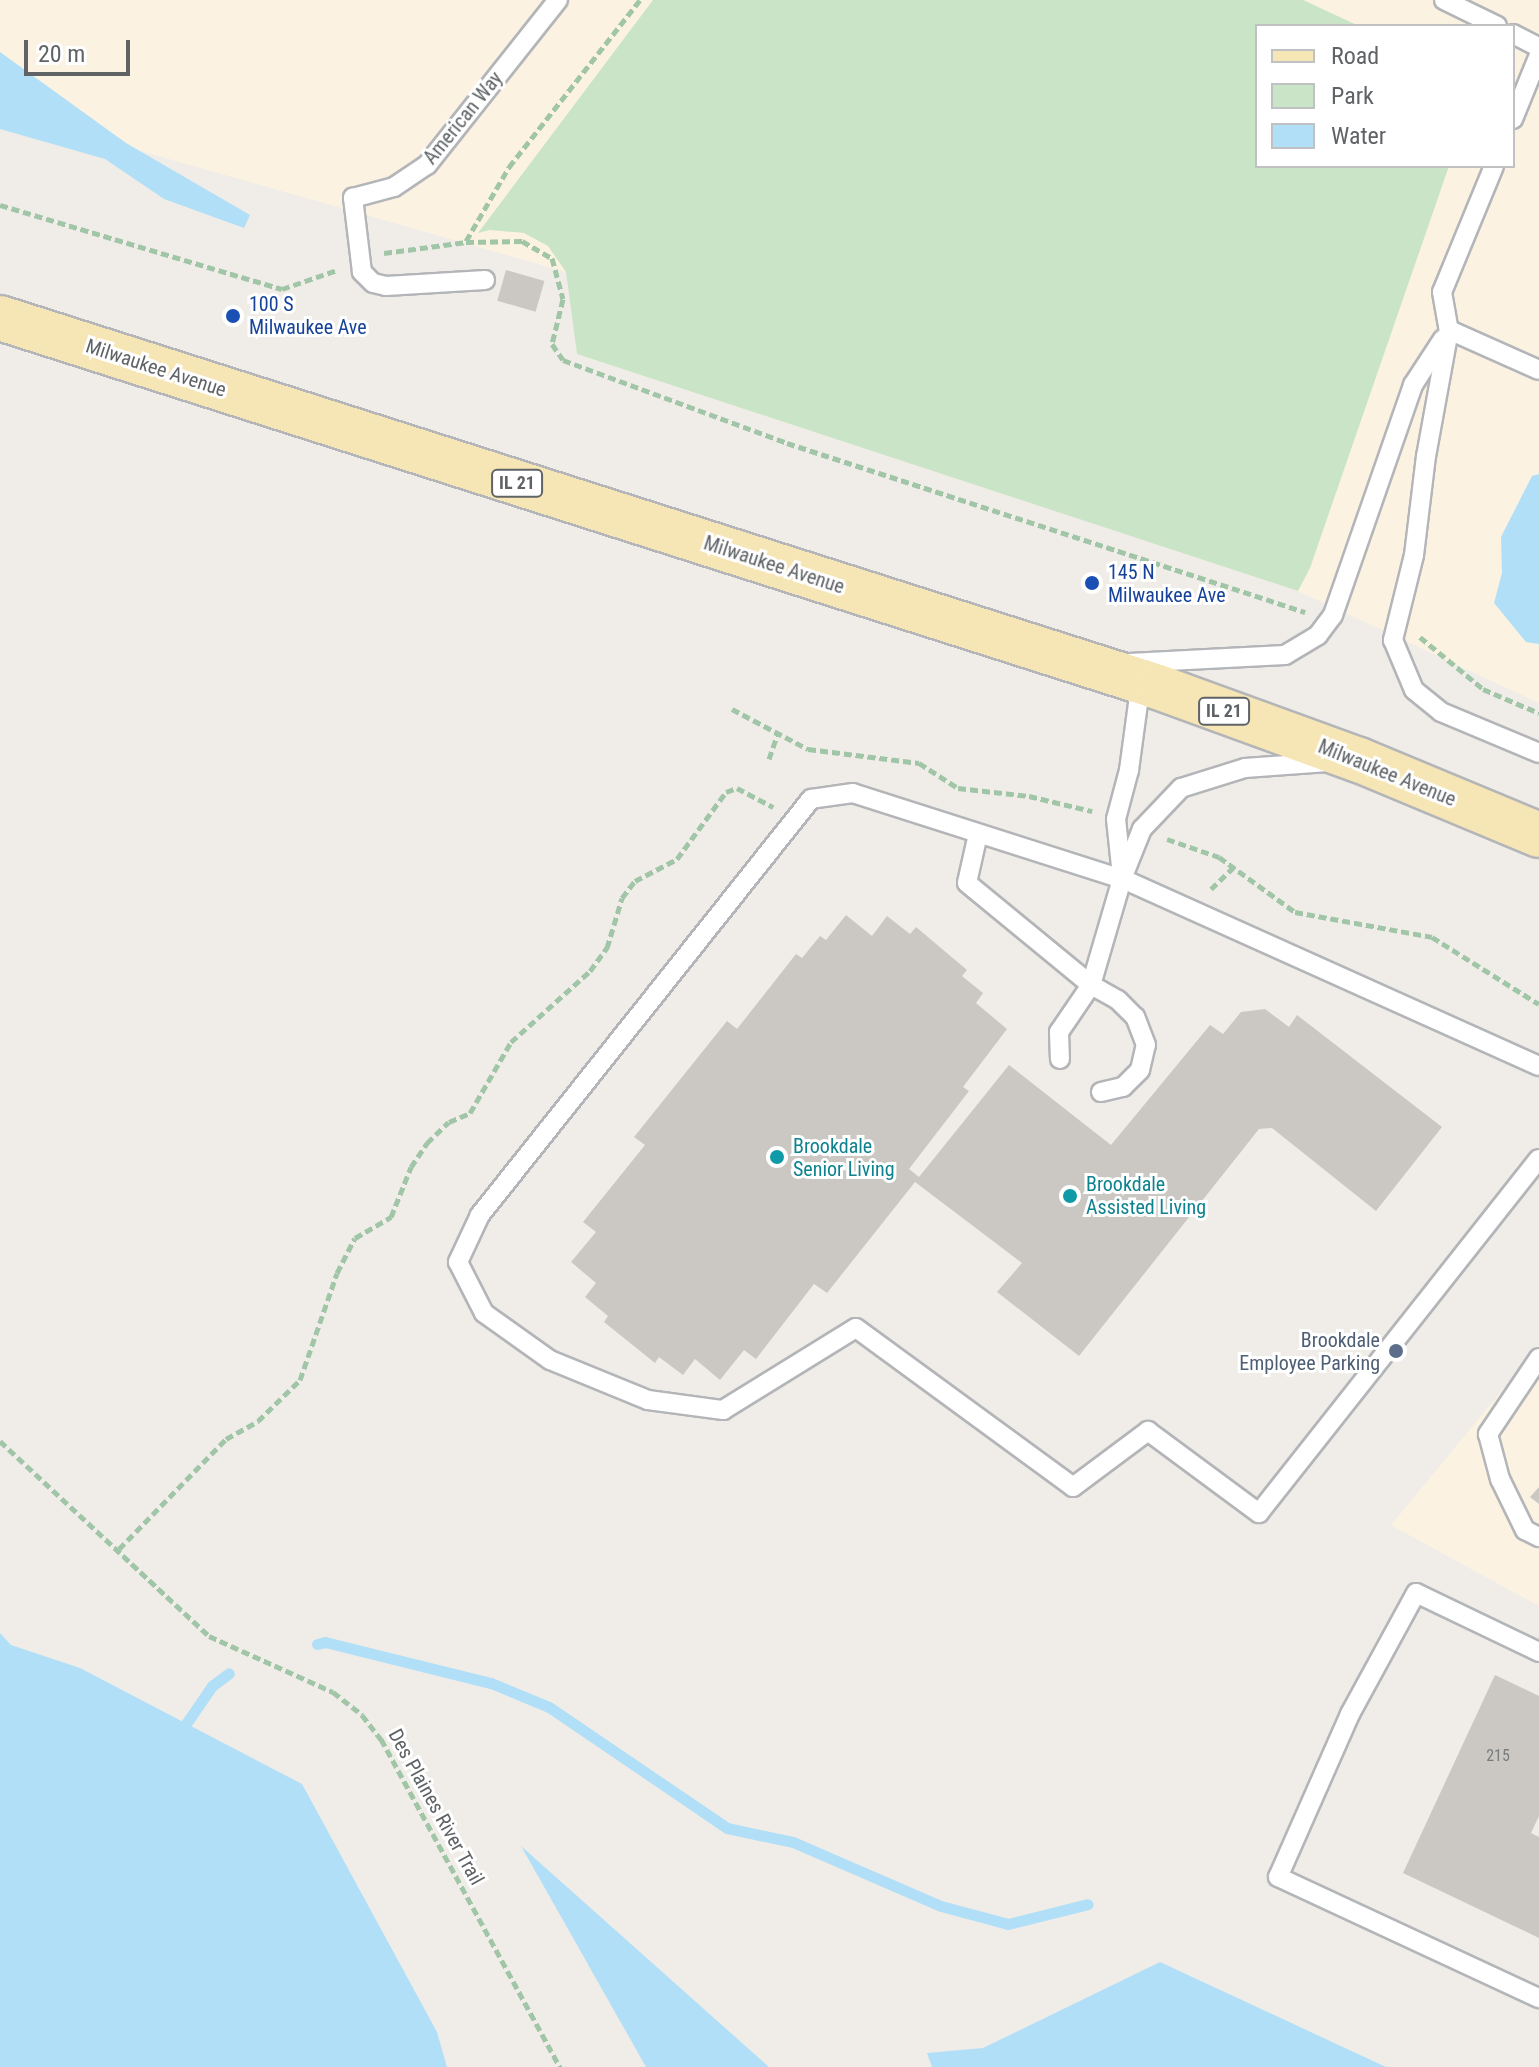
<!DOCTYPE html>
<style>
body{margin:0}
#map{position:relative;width:1539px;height:2067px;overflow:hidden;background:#f0ede8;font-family:"Roboto Condensed",sans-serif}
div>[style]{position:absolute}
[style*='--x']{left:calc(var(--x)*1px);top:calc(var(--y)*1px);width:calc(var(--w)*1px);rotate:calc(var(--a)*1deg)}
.commercial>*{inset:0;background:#fbf2e2}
.green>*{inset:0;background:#cae4c7}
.water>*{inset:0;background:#b1dff7}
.stream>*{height:11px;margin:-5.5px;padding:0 5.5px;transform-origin:5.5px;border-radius:5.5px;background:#b1dff7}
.building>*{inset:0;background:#cbc8c4;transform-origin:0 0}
.path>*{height:5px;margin-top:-2.5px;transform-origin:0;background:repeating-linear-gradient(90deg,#a1c5a7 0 8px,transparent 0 12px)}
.roads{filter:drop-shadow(2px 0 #b3b5b8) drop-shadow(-2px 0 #b3b5b8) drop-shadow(0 2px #b3b5b8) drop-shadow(0 -2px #b3b5b8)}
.service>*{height:18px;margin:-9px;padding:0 9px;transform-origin:9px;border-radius:9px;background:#fff}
.primary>*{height:44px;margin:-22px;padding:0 22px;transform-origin:22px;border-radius:22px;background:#f7e6b5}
.dots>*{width:22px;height:22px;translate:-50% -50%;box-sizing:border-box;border:4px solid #fff;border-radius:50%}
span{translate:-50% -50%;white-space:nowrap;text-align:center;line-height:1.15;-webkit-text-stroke:6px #fff;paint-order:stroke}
.number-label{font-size:16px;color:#7a7c7e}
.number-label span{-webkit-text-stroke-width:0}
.shield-label span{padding:2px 6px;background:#fff;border:2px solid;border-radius:6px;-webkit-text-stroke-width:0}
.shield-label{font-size:18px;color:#5f6366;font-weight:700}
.street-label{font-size:20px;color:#5f6366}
.transit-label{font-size:20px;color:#164399}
.left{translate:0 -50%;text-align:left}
.culture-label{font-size:20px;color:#0d838f}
.service-label{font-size:20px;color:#4e5e75}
.right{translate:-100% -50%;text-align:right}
.legend{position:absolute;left:1255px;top:24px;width:260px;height:144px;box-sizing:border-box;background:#fff;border:2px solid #bfc1c2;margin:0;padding:10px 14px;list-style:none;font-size:24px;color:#5f6366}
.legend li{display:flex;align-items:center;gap:16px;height:40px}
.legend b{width:40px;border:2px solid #bfc1c2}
.scale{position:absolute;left:24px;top:40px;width:106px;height:36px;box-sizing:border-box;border:4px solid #5f6366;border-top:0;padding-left:10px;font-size:24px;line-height:28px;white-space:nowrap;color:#5f6366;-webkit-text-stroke:6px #fff;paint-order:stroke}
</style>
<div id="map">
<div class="commercial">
<i style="clip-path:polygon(evenodd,0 0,1539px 0,1539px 703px,1298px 591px,577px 354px,566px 272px,0 111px,0 0,1257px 26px,1513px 26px,1513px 166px,1257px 166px,1257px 26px)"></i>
<i style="clip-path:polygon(1539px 1346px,1539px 1606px,1391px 1525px)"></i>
</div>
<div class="green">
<i style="clip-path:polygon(653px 0,1303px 0,1359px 26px,1257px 26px,1257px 166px,1449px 166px,1310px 568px,1298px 591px,577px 354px,566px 272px,548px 246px,524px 233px,490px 230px,478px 233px)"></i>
</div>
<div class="water">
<i style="clip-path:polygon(0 52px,126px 143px,250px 215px,244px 228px,164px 199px,105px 159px,0 129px)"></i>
<i style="clip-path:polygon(1539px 474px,1539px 644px,1526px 642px,1494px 603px,1502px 573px,1501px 537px,1532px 476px)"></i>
<i style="clip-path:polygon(0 1633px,11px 1645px,80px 1668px,302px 1784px,437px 2032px,447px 2067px,0 2067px)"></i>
<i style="clip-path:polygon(521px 1846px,769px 2067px,646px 2067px)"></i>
<i style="clip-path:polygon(1160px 1962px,1386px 2067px,932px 2067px,927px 2053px,983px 2048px)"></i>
</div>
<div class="stream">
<i style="--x:317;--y:1644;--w:8;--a:-14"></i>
<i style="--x:325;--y:1642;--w:171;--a:13.9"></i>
<i style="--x:491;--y:1683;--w:63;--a:22.5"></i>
<i style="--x:549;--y:1707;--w:215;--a:34.2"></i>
<i style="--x:727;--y:1828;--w:67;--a:12"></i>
<i style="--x:793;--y:1842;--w:161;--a:23.4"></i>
<i style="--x:941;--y:1906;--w:69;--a:15"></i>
<i style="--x:1008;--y:1924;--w:82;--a:-14"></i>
<i style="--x:179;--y:1734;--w:58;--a:-55.5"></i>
<i style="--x:212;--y:1686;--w:21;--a:-37"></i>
</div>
<div class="building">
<i style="left:506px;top:270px;width:40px;height:32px;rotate:16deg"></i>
<i style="clip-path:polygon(846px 915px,872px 936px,887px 916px,910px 934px,916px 927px,967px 970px,962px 976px,983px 993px,976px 1003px,1007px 1029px,963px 1087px,969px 1091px,909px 1169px,919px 1177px,1009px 1065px,1111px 1145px,1210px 1025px,1223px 1034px,1241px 1012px,1265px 1009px,1289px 1027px,1297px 1015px,1442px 1127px,1376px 1211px,1272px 1128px,1259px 1129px,1079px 1356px,997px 1292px,1022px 1263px,915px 1182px,827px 1293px,814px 1284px,756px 1359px,744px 1350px,720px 1380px,695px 1359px,683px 1375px,659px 1357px,655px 1363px,604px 1322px,608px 1316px,585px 1297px,596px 1283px,571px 1262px,596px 1232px,583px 1222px,645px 1145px,634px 1137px,727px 1021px,737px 1029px,796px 954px,802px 958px,820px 936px,826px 940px)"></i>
<i style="clip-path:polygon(1539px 1487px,1539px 1504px,1530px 1497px)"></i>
<i style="clip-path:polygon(1495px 1675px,1539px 1696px,1539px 1816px,1531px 1833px,1539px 1837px,1539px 1938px,1403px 1873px)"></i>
</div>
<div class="path">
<i style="--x:0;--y:205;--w:294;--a:16.6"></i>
<i style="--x:282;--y:289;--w:58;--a:-19.1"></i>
<i style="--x:466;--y:241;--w:86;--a:-59.8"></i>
<i style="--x:509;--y:167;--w:212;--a:-51.9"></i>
<i style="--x:384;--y:253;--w:83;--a:-7.6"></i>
<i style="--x:466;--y:242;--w:56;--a:-1"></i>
<i style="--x:522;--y:241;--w:34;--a:30"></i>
<i style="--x:552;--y:258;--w:42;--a:75"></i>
<i style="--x:563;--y:299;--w:46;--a:103.7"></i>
<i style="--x:552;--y:344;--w:19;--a:55"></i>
<i style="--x:563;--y:360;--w:239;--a:20.3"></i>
<i style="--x:787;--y:443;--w:545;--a:18.07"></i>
<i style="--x:1420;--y:637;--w:82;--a:39.5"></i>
<i style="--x:1483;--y:689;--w:61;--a:23.2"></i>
<i style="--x:732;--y:709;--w:86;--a:27.8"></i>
<i style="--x:808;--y:749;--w:112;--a:7.2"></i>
<i style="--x:919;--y:763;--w:46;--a:32.7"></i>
<i style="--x:958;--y:788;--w:71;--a:6.4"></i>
<i style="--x:1029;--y:796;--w:65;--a:13.4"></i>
<i style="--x:769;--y:759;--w:28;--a:-71"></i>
<i style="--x:1167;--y:839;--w:55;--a:19.1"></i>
<i style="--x:1219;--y:857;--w:94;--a:35.9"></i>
<i style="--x:1295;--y:912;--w:139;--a:10.3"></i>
<i style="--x:1432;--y:937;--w:126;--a:32.1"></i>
<i style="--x:1211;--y:889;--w:30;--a:-44"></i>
<i style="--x:0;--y:1441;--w:286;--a:43"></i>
<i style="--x:209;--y:1636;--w:136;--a:24.3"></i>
<i style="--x:333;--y:1692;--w:37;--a:38"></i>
<i style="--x:362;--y:1715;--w:31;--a:52"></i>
<i style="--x:381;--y:1739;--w:374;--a:61.4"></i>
<i style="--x:119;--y:1549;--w:153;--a:-45.8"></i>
<i style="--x:226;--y:1439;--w:37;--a:-29"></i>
<i style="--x:258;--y:1421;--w:59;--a:-44.3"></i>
<i style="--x:300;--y:1380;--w:113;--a:-70.9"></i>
<i style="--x:337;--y:1273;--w:39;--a:-63"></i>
<i style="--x:355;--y:1238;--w:42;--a:-30.3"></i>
<i style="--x:391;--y:1217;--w:54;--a:-68.2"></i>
<i style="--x:411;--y:1167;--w:29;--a:-56"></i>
<i style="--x:427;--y:1143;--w:30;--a:-44"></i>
<i style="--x:449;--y:1122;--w:23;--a:-23"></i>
<i style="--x:470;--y:1113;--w:82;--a:-60"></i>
<i style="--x:511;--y:1042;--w:106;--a:-41.9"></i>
<i style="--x:590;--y:971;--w:29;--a:-54"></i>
<i style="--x:607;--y:948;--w:52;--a:-73.3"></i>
<i style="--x:622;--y:898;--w:21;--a:-53"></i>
<i style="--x:635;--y:881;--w:47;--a:-27.6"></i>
<i style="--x:677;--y:859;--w:83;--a:-53.8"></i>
<i style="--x:726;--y:792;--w:12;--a:-20"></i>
<i style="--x:737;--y:788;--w:41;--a:27.8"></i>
</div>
<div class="roads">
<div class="service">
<i style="--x:1444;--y:0;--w:59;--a:26.1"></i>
<i style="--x:1513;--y:34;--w:29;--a:27"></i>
<i style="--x:1513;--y:119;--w:69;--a:-67.9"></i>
<i style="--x:1494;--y:166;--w:136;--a:112.4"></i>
<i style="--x:1442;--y:292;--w:39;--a:80"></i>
<i style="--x:1449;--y:330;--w:128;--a:100.3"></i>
<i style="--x:1426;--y:456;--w:100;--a:96.9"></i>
<i style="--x:1414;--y:555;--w:88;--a:103.9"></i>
<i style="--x:1393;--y:640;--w:54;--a:67.2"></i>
<i style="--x:1414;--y:690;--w:35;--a:39"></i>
<i style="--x:1441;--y:712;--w:106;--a:22.7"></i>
<i style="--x:485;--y:280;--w:99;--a:176.5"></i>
<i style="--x:386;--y:286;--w:13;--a:-167"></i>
<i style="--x:373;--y:283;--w:16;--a:-135"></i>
<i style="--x:362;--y:272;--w:75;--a:-96.9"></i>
<i style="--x:353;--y:198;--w:42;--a:-15"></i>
<i style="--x:394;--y:187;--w:40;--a:-34"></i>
<i style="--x:427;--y:165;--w:211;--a:-51.6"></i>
<i style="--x:1449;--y:330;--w:98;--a:24"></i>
<i style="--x:1129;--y:663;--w:156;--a:-2.9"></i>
<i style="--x:1285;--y:655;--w:39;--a:-31"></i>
<i style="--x:1318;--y:635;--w:25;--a:-53"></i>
<i style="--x:1333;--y:615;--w:244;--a:-70.8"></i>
<i style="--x:1413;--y:385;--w:55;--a:-56.9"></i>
<i style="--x:978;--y:834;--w:50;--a:102.7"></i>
<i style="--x:967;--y:883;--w:161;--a:39.4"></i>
<i style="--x:1091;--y:985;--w:57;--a:124.2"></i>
<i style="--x:1059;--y:1032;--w:27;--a:88"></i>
<i style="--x:1122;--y:876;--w:57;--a:-96"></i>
<i style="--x:1116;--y:819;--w:51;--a:-75.1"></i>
<i style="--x:1129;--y:770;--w:90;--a:-82.3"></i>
<i style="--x:1539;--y:1066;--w:457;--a:-155.8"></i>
<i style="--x:1122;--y:879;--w:282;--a:-162.3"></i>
<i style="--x:853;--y:793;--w:42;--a:171.9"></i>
<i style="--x:811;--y:799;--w:532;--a:128.51"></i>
<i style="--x:480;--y:1215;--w:52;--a:115.1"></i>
<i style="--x:458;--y:1262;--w:57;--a:63"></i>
<i style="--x:484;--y:1313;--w:81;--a:35.5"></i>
<i style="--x:550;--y:1360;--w:106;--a:22.2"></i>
<i style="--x:648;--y:1400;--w:76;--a:7.6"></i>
<i style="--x:723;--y:1410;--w:156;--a:-31.7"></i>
<i style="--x:856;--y:1328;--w:269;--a:36.2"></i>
<i style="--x:1073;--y:1487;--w:94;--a:-36.7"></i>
<i style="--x:1148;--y:1431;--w:138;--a:36.5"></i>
<i style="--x:1259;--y:1513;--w:451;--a:-51.7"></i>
<i style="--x:1101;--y:1092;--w:23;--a:-13"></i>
<i style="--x:1123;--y:1087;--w:24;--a:-45"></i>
<i style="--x:1140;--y:1070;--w:26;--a:-77"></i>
<i style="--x:1146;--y:1045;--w:30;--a:-111"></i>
<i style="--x:1135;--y:1017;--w:24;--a:-135"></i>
<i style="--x:1118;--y:1000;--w:31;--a:-151"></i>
<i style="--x:1091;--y:985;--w:110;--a:-73.7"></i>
<i style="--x:1122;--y:879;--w:54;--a:-68.2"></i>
<i style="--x:1142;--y:829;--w:57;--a:-46.4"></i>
<i style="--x:1181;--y:788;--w:67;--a:-17.4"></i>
<i style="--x:1245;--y:768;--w:83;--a:-4.1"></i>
<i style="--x:1539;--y:1358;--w:92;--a:123.9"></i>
<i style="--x:1488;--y:1434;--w:47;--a:75.1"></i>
<i style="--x:1500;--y:1479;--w:57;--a:63.9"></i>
<i style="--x:1525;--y:1530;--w:16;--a:27"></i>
<i style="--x:1539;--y:1652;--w:136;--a:-154.4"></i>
<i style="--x:1416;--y:1593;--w:138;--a:118.6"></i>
<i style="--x:1350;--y:1714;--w:178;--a:113.8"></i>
<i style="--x:1278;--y:1877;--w:288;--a:24.9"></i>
</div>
<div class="primary">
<i style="--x:0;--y:318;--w:1215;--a:17.67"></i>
<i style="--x:1158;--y:687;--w:214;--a:20"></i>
<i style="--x:1359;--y:760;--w:195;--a:22.6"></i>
</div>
</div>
<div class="dots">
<i style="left:233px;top:316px;background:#1a4fb4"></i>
<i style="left:1092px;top:583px;background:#1a4fb4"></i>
<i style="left:777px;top:1157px;background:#0f9aa8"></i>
<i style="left:1070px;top:1196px;background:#0f9aa8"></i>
<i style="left:1396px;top:1351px;background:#5c6f8a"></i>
</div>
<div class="number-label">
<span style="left:1498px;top:1756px">215</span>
</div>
<div class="shield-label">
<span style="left:517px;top:483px">IL 21</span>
<span style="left:1224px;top:711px">IL 21</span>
</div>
<div class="street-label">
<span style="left:463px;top:118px;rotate:-51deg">American Way</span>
<span style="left:156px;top:368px;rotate:18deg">Milwaukee Avenue</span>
<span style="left:774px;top:565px;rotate:18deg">Milwaukee Avenue</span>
<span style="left:1387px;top:773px;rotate:22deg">Milwaukee Avenue</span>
<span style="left:436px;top:1807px;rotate:61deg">Des Plaines River Trail</span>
</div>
<div class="transit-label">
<span class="left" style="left:249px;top:316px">100 S<br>Milwaukee Ave</span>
<span class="left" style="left:1108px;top:584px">145 N<br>Milwaukee Ave</span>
</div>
<div class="culture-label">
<span class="left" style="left:793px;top:1158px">Brookdale<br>Senior Living</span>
<span class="left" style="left:1086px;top:1196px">Brookdale<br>Assisted Living</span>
</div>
<div class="service-label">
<span class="right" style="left:1380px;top:1352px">Brookdale<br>Employee Parking</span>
</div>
<ul class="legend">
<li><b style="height:10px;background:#f7e6b5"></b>Road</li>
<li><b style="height:22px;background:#cae4c7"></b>Park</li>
<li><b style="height:22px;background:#b1dff7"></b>Water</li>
</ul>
<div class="scale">20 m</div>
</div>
